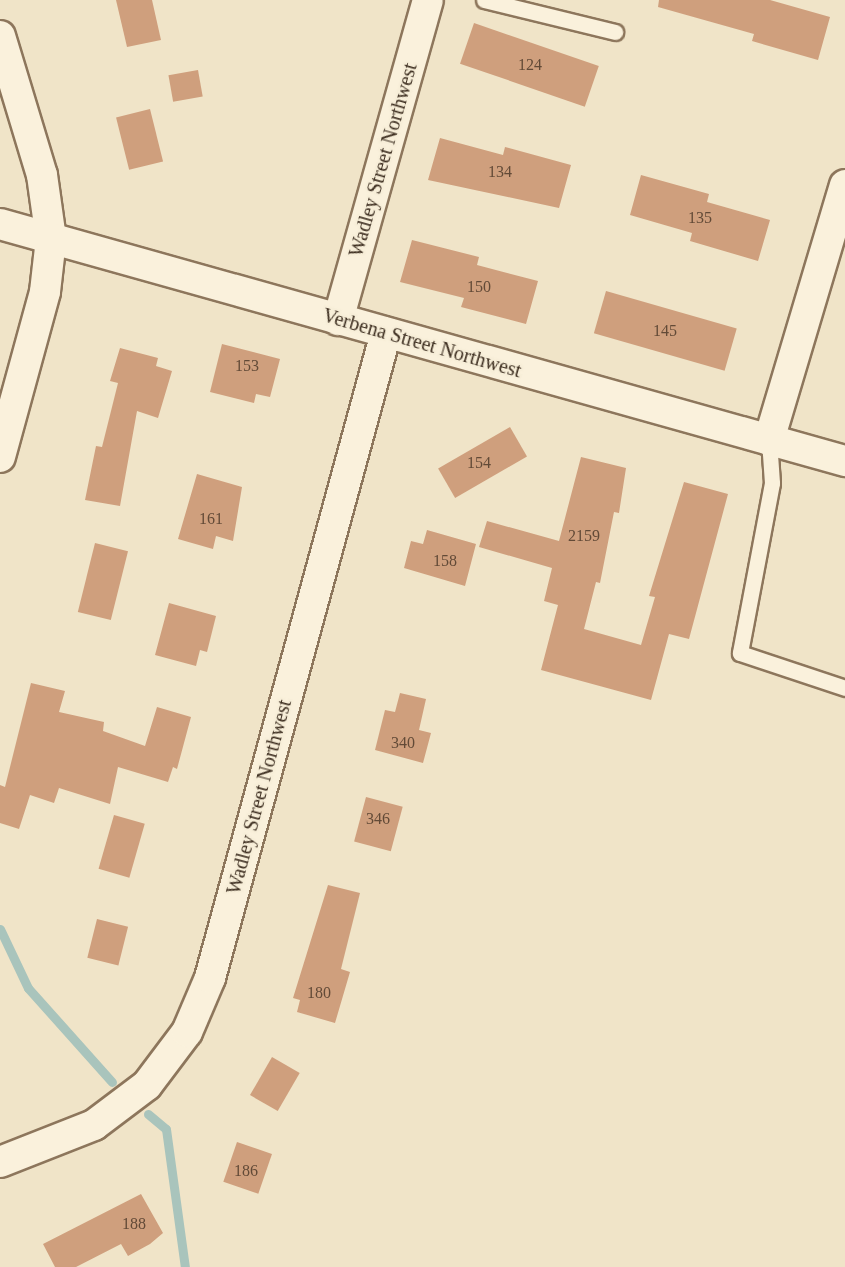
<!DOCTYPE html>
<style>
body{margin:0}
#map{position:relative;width:845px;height:1267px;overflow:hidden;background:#f0e4c8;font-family:"Times New Roman",serif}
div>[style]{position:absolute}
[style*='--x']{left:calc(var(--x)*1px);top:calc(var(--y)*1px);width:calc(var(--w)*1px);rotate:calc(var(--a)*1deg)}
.stream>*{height:9px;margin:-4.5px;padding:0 4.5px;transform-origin:4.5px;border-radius:4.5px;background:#a9c4bc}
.building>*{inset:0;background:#cf9f7d;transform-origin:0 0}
.roads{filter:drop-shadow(2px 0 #8d765c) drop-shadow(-2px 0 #8d765c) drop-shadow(0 2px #8d765c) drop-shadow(0 -2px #8d765c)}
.lane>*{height:15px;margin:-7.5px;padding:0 7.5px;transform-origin:7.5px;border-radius:7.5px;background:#faf1dc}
.street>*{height:30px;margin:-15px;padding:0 15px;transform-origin:15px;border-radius:15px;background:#faf1dc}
span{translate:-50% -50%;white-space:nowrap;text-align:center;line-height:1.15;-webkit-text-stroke:4.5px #f7eed8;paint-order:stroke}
.number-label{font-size:16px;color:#624a37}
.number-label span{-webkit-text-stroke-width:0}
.street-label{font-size:20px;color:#3d2e20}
</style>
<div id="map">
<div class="stream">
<i style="--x:0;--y:929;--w:65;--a:64.6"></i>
<i style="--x:28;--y:988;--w:126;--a:48.2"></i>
<i style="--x:148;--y:1114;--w:23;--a:40"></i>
<i style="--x:166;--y:1129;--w:139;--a:82.2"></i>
</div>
<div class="building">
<i style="clip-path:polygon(116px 0,152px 0,161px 40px,127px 47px)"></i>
<i style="clip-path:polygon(659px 0,770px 0,830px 17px,818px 60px,752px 41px,754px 34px,658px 7px)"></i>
<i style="left:474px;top:23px;width:132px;height:43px;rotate:19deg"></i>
<i style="left:198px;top:70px;width:27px;height:30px;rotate:80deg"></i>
<i style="left:150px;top:109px;width:54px;height:35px;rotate:76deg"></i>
<i style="clip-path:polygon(440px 138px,503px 155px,505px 147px,571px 165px,559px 208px,428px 180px)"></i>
<i style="clip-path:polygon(641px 175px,709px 194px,707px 202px,770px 220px,758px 261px,690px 241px,692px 233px,630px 215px)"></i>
<i style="clip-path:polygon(412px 240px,479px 257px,477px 265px,538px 281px,526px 324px,461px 307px,464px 298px,400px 282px)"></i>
<i style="left:606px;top:291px;width:136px;height:44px;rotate:16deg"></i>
<i style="clip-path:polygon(222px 344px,280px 359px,270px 397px,256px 394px,254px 403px,210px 392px)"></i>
<i style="clip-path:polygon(120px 348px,158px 358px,156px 366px,172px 371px,158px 418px,137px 411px,120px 506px,85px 500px,96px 446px,102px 447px,118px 383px,110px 381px)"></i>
<i style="left:510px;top:427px;width:34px;height:83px;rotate:60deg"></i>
<i style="clip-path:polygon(581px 457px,626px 468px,619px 513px,614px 512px,600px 583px,596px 582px,584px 629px,641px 645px,655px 597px,649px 596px,684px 482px,728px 494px,689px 639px,669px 634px,651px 700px,541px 670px,558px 605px,544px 601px,552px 568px,479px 547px,487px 521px,559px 541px)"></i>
<i style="clip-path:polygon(197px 474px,242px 487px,233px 541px,216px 536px,213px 549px,178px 539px)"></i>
<i style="clip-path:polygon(427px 530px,476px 544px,465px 586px,404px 568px,411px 541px,423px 544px)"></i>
<i style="left:95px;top:543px;width:34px;height:71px;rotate:14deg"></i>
<i style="clip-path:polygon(169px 603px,216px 616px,207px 652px,200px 650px,196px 666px,155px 655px)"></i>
<i style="clip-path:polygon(31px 683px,65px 691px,59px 712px,104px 722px,103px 731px,145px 746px,157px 707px,191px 717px,177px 769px,173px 767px,168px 782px,118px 767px,110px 804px,59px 788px,54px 803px,30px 795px,19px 829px,0 823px,0 785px,5px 787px)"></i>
<i style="clip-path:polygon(400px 693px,426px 699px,419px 730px,431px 733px,423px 763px,375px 750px,385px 710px,395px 712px)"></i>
<i style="left:366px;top:797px;width:38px;height:46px;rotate:15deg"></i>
<i style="left:114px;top:815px;width:32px;height:56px;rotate:16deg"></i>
<i style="clip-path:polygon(328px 885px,360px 893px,341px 969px,350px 972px,335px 1023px,297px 1012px,300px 1000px,293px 998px)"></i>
<i style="left:97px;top:919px;width:32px;height:40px;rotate:14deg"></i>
<i style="left:272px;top:1057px;width:32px;height:44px;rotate:30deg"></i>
<i style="left:237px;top:1142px;width:37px;height:42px;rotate:19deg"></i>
<i style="clip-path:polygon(141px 1194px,163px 1233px,150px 1244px,128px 1256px,121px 1244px,76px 1267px,55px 1267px,43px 1244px)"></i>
</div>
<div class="roads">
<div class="lane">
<i style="--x:484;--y:0;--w:135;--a:13.7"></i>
<i style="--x:769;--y:440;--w:43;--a:86"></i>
<i style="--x:772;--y:483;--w:173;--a:100.7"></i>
<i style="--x:740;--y:653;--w:111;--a:18.4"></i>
</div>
<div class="street">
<i style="--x:0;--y:36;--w:145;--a:73.2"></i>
<i style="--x:42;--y:175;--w:65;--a:82"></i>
<i style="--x:51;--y:239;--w:53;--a:96.5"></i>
<i style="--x:45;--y:292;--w:171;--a:105.3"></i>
<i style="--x:0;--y:224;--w:878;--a:15.67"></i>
<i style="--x:338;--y:320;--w:332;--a:-74.3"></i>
<i style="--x:769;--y:440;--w:266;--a:-73.4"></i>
<i style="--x:0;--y:1162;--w:101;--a:-21.5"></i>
<i style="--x:94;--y:1125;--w:66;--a:-37"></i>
<i style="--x:147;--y:1085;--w:66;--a:-53"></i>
<i style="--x:187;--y:1032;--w:59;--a:-66.9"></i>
<i style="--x:210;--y:978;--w:669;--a:-74.74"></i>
</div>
</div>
<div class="number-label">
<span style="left:530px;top:65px">124</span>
<span style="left:500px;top:172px">134</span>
<span style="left:700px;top:218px">135</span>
<span style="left:479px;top:287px">150</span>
<span style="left:665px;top:331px">145</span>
<span style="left:247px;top:366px">153</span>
<span style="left:479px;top:463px">154</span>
<span style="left:211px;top:519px">161</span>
<span style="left:584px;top:536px">2159</span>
<span style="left:445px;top:561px">158</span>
<span style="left:403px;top:743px">340</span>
<span style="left:378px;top:819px">346</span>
<span style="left:319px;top:993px">180</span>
<span style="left:246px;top:1171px">186</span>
<span style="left:134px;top:1224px">188</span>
</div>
<div class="street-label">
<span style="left:383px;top:160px;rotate:-74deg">Wadley Street Northwest</span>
<span style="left:422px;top:343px;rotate:16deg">Verbena Street Northwest</span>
<span style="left:259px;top:797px;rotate:-75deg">Wadley Street Northwest</span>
</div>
</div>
